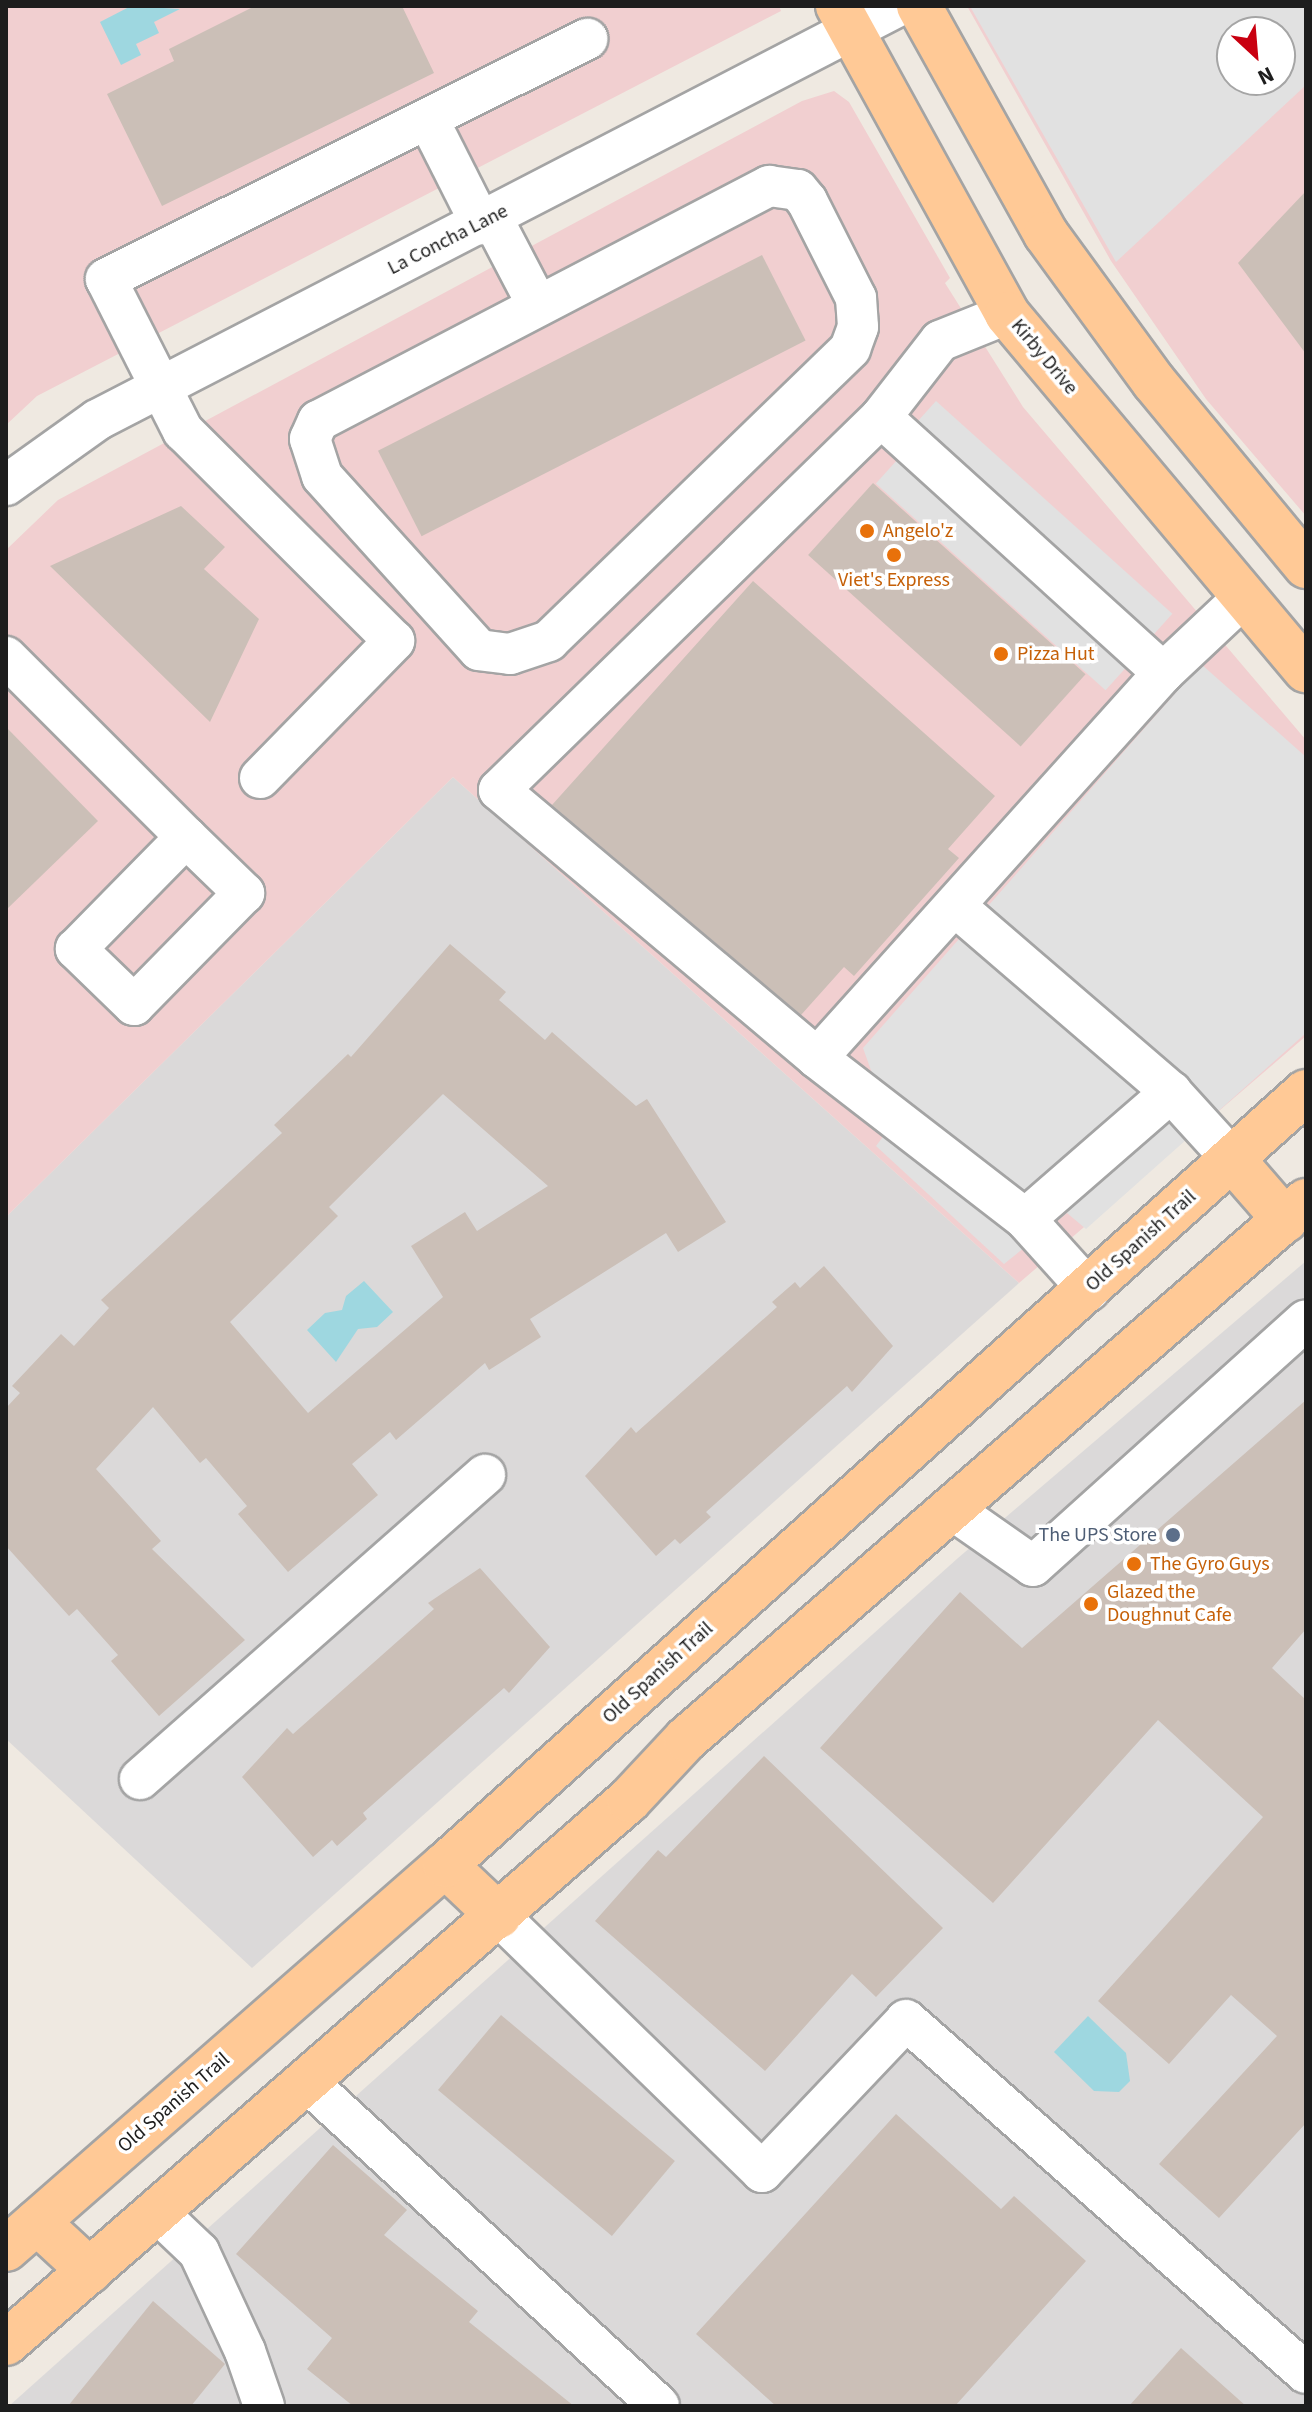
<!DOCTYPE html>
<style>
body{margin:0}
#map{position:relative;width:1312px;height:2412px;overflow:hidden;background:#efe9e1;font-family:"Source Sans 3",sans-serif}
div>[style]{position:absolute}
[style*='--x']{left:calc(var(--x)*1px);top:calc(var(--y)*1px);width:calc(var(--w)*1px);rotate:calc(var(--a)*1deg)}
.residential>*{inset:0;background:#dbd9d9}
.commercial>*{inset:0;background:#f1cfd0}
.parking>*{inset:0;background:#e1e1e1;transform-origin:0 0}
.water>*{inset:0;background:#9ed7e0}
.building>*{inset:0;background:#cbbfb7;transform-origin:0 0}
.roads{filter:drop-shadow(2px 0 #a4a4a4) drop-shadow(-2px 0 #a4a4a4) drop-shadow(0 2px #a4a4a4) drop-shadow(0 -2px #a4a4a4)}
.minor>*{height:40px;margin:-20px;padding:0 20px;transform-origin:20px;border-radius:20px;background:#fff}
.major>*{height:44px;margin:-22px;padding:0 22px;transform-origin:22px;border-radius:22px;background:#ffc996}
.dots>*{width:22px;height:22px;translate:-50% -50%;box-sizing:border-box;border:4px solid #fff;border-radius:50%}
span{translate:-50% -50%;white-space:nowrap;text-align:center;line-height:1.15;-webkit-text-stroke:7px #fff;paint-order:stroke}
.street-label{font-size:20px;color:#1d1d1d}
.food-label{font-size:20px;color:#c56008}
.left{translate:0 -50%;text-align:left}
.service-label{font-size:20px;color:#4e5e75}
.right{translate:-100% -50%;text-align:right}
.frame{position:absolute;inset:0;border:8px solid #1d1d1d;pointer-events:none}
.north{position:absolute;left:1216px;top:16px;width:80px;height:80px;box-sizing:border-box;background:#fff;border:2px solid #a5a5a5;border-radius:50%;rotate:154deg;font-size:22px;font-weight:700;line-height:32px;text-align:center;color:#1d1d1d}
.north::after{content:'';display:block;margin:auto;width:28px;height:36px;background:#c90010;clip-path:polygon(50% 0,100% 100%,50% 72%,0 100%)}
</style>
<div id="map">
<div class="residential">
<i style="clip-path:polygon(453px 777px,1019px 1283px,252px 1968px,6px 1739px,6px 1217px)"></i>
<i style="clip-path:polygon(1306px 1261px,1306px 2406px,9px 2406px,958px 1558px)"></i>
</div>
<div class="commercial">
<i style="clip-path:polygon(6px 6px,779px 6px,781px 11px,37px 396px,6px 425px)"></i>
<i style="clip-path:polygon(evenodd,967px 6px,1306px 6px,1306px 516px,1206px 399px,1111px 261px,967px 6px,1232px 32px,1280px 32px,1280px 80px,1232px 80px,1232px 32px)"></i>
<i style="clip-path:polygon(834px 91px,849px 102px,950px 278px,945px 283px,1023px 407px,1306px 740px,1306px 1036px,1019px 1283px,453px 777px,6px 1217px,6px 550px,58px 500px,802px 101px)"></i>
</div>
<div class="parking">
<i style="clip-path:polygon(evenodd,1306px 6px,1306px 85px,1116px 262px,971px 8px,1306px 6px,1232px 32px,1280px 32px,1280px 80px,1232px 80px,1232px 32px)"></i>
<i style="left:936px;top:401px;width:318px;height:35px;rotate:42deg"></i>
<i style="left:898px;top:459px;width:309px;height:33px;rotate:42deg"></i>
<i style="clip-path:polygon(1201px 664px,1306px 757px,1306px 1033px,1086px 1229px,1067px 1213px,1004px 1264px,876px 1146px,891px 1126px,863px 1048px)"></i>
</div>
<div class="water">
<i style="clip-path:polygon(131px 6px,180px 9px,154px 22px,159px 33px,136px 44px,141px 55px,121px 65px,100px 22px)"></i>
<i style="clip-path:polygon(364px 1281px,393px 1312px,377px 1327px,358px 1329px,336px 1362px,307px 1330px,325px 1313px,342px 1310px,346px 1296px)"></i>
<i style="clip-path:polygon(1088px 2016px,1126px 2053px,1130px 2081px,1119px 2092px,1094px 2091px,1054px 2052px)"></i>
</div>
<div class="building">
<i style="clip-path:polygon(255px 6px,402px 6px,434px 73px,162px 206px,107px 94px,174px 61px,169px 49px)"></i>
<i style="clip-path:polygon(1306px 191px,1306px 354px,1238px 263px)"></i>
<i style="left:762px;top:255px;width:96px;height:431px;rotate:63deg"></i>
<i style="left:873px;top:483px;width:286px;height:97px;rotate:42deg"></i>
<i style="clip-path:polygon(181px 506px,225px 547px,204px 569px,259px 619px,210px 722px,50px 566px)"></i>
<i style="clip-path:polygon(753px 581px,995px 796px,948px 849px,959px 858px,854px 976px,844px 967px,801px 1015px,552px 805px)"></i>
<i style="clip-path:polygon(6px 727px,98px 821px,6px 910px)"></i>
<i style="clip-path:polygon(evenodd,450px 944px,506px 992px,499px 1000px,545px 1040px,552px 1032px,636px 1106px,647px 1099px,726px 1222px,678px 1252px,666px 1233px,530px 1319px,541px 1337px,489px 1370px,485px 1363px,396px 1440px,390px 1432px,352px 1464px,378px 1495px,288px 1572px,238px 1514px,247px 1506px,206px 1458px,200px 1463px,153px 1407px,96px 1469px,161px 1541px,152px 1549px,245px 1640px,159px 1716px,111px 1661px,118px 1655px,77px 1609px,69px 1616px,6px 1546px,6px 1408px,20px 1393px,12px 1386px,61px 1334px,74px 1346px,109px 1308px,101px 1300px,282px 1133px,274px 1125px,348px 1054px,351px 1057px,450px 944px,443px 1094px,548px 1186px,477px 1231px,465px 1212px,411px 1246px,443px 1297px,308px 1413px,230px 1322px,338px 1216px,329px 1207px,443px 1094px)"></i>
<i style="clip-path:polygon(824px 1266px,893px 1346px,852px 1392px,847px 1386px,706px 1512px,711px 1517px,680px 1544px,675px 1539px,656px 1556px,585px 1476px,631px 1427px,636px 1433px,777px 1307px,772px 1302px,795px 1282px,800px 1288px)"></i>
<i style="clip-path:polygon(1306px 1400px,1306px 1629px,1272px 1668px,1306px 1700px,1306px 2123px,1219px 2218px,1159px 2164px,1277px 2036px,1231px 1995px,1169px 2064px,1098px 2001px,1263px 1817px,1158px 1720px,993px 1903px,820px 1748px,960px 1592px,1022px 1648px)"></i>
<i style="clip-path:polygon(480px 1568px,550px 1647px,509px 1693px,504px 1688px,363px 1813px,367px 1819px,337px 1846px,332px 1840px,313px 1857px,242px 1777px,287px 1728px,293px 1734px,434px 1609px,428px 1603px)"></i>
<i style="clip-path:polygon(764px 1756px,943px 1928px,876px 1997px,852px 1974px,765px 2071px,595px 1921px,658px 1850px,666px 1857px)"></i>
<i style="left:501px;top:2015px;width:227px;height:98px;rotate:40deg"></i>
<i style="clip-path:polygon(896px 2114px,1001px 2209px,1014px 2196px,1086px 2261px,955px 2406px,776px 2406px,696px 2334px)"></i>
<i style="clip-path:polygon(333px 2145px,407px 2210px,384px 2235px,478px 2311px,469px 2322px,574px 2406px,353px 2406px,307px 2369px,332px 2338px,236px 2254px)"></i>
<i style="clip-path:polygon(153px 2301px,225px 2364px,191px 2406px,68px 2406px)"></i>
<i style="clip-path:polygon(1181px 2348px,1246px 2406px,1129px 2406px)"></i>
</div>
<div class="roads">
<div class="minor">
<i style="--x:428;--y:119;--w:118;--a:63.2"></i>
<i style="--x:769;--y:186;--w:29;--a:8"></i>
<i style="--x:798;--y:190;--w:14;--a:51"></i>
<i style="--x:807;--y:201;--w:109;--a:63.2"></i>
<i style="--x:856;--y:298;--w:29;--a:86"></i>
<i style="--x:858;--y:327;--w:23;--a:110"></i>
<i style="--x:850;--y:349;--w:419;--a:135.9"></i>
<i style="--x:549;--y:641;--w:41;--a:161.6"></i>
<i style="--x:510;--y:654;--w:31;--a:-173"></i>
<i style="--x:479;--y:650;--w:234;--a:-132.1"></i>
<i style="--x:322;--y:476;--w:39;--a:-108"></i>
<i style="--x:310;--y:439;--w:20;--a:-66"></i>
<i style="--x:318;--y:421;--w:509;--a:-27.52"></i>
<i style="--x:492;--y:218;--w:99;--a:62.4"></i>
<i style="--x:1007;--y:314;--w:72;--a:158.1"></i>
<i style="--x:940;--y:341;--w:96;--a:127.8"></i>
<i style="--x:881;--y:417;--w:534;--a:135.68"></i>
<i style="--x:499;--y:790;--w:416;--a:40.1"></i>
<i style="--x:817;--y:1058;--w:263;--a:37.7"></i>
<i style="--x:1025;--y:1219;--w:194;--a:-41"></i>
<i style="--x:881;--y:417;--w:381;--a:42.2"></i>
<i style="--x:6;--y:485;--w:112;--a:-35.5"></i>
<i style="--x:97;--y:420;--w:902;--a:-27.33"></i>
<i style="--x:6;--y:657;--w:255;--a:45"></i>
<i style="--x:260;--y:778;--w:192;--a:-45.6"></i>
<i style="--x:394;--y:641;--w:298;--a:-135.1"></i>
<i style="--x:183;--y:431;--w:170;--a:-116.9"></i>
<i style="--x:106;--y:279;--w:538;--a:-26.52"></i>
<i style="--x:186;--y:837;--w:81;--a:44"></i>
<i style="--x:244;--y:893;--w:157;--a:134.5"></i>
<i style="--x:134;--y:1005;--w:81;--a:-136"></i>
<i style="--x:76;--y:949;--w:157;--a:-45.5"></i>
<i style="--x:955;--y:906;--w:285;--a:40.7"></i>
<i style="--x:1171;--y:1092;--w:91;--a:47.7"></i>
<i style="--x:817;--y:1058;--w:518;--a:-48.05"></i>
<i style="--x:1163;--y:673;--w:111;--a:-43.2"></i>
<i style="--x:1025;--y:1219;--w:96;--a:48"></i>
<i style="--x:950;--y:1508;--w:101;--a:34.9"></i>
<i style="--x:1033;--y:1566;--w:367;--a:-42"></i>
<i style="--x:140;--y:1779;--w:460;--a:-41.4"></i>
<i style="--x:499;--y:1916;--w:367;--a:44.2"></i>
<i style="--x:762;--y:2172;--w:209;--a:-46.5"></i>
<i style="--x:906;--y:2020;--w:533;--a:41.43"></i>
<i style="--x:307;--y:2082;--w:478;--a:42.6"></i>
<i style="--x:158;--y:2213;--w:57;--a:43.6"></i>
<i style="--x:199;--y:2252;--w:109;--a:65.1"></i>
<i style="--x:245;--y:2351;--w:58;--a:70.9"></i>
</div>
<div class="major">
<i style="--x:838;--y:6;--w:351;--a:61.2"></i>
<i style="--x:1007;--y:314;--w:465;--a:50"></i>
<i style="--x:919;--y:6;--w:261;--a:60.9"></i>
<i style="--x:1046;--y:234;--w:183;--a:53.9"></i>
<i style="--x:1154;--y:382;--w:239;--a:50.4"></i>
<i style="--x:1232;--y:1159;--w:81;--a:49"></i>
<i style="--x:445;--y:1865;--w:74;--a:43.4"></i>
<i style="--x:37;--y:2222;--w:72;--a:42.8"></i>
<i style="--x:6;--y:2249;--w:583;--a:-41.18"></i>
<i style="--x:445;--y:1865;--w:1157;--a:-41.92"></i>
<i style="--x:6;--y:2343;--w:826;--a:-41.08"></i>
<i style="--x:629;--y:1800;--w:83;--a:-46.9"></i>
<i style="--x:686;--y:1739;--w:821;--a:-40.95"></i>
</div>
</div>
<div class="dots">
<i style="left:867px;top:531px;background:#e8710a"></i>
<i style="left:894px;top:555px;background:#e8710a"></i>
<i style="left:1001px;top:654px;background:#e8710a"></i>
<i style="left:1173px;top:1535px;background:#5c6f8a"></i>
<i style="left:1134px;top:1564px;background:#e8710a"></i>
<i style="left:1091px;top:1604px;background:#e8710a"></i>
</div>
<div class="street-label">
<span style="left:448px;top:240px;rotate:-27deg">La Concha Lane</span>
<span style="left:1044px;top:357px;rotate:50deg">Kirby Drive</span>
<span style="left:1141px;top:1241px;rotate:-42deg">Old Spanish Trail</span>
<span style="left:658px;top:1673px;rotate:-42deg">Old Spanish Trail</span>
<span style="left:174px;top:2103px;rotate:-41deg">Old Spanish Trail</span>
</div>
<div class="food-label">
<span class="left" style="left:883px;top:531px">Angelo'z</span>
<span style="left:894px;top:580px">Viet's Express</span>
<span class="left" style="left:1017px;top:654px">Pizza Hut</span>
<span class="left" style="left:1150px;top:1564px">The Gyro Guys</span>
<span class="left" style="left:1107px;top:1604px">Glazed the<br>Doughnut Cafe</span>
</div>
<div class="service-label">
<span class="right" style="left:1157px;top:1535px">The UPS Store</span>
</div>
<div class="frame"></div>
<div class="north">N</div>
</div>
